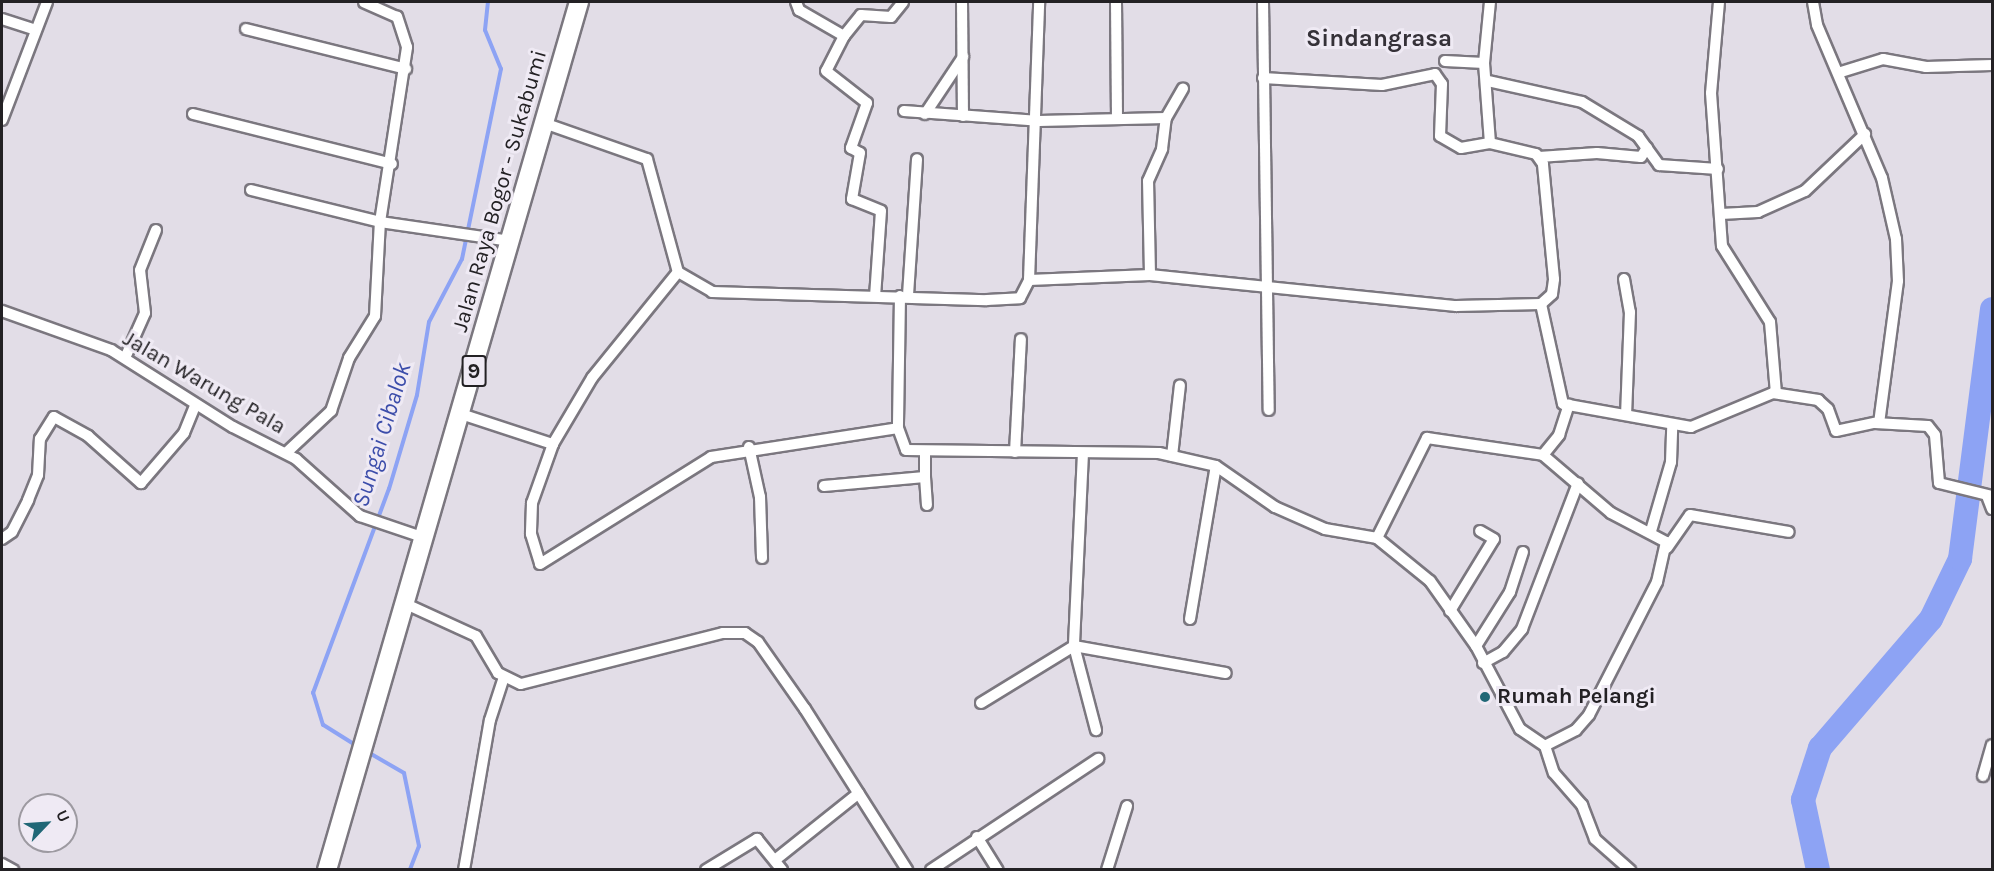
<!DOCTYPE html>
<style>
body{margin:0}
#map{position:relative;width:1994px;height:871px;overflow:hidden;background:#e2dde7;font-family:Karla,sans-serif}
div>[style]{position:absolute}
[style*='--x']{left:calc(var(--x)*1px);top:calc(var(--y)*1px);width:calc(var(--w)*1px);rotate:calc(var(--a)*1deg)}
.stream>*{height:4px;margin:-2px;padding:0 2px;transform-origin:2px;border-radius:2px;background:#8da3f4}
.river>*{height:24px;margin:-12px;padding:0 12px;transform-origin:12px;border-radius:12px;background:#8da3f4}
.roads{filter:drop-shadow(2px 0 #7b777f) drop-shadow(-2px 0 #7b777f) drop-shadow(0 2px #7b777f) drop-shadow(0 -2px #7b777f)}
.minor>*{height:10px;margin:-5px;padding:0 5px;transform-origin:5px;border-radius:5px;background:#fff}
.trunk>*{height:18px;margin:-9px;padding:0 9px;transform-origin:9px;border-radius:9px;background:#fff}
.dots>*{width:16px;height:16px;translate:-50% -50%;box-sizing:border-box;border:3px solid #efeaf4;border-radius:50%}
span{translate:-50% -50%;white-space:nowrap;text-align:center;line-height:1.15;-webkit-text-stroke:6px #efeaf4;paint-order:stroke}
.shield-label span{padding:2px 4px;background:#efeaf4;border:2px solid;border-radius:4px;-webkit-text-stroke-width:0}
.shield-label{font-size:21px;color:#232124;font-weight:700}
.street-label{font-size:22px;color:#232124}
.poi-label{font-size:22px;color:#232124;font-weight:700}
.left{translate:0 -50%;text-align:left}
.neighbourhood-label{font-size:24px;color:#353138;font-weight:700}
.water-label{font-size:24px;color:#3c4daa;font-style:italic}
.frame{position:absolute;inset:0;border:3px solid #232124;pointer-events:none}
.north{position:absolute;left:18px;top:793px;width:60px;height:60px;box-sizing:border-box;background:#efeaf4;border:2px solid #9d9aa1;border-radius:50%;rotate:65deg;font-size:16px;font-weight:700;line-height:24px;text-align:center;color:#232124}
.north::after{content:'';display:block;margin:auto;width:21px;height:27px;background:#206776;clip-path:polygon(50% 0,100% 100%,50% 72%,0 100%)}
</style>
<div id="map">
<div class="stream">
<i style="--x:357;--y:746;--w:40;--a:-148"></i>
<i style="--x:323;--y:725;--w:34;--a:-107"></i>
<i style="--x:313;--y:693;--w:218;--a:-69.6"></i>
<i style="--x:389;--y:489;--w:98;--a:-73.4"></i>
<i style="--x:417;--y:395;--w:74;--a:-80.7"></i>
<i style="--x:429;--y:322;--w:71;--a:-62.4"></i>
<i style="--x:462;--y:259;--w:194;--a:-78.4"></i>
<i style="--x:501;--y:69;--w:42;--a:-112.3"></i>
<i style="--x:485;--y:30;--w:28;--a:-84"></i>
<i style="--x:366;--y:751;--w:44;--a:30.1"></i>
<i style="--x:404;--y:773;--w:75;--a:78.4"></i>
<i style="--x:419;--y:846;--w:26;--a:111"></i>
</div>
<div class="river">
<i style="--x:1818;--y:870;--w:72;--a:-102.1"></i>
<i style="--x:1803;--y:800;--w:55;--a:-71.9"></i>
<i style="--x:1820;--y:748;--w:170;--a:-49.3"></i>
<i style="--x:1931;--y:619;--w:67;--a:-64.2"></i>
<i style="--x:1960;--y:559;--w:252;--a:-82.7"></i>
</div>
<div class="roads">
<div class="minor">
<i style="--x:796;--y:2;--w:9;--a:69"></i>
<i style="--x:799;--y:10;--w:52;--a:30"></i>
<i style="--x:844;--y:36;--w:27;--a:-51"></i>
<i style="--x:861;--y:15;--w:30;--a:4"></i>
<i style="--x:891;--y:17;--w:19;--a:-51"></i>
<i style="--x:962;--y:2;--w:114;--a:89.5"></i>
<i style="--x:1116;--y:2;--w:116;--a:89.5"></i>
<i style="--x:1263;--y:2;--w:408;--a:89.2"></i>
<i style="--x:1719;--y:2;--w:91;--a:95"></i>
<i style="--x:1711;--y:93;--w:153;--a:85.9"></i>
<i style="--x:1722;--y:246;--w:90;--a:57.7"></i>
<i style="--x:1770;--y:322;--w:71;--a:85.2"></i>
<i style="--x:1813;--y:2;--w:23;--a:80"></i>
<i style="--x:1817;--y:25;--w:166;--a:67"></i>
<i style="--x:1882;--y:178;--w:63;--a:77.1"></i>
<i style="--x:1896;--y:239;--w:42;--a:87.3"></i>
<i style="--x:1898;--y:281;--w:143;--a:97.6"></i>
<i style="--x:2;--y:19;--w:35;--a:18"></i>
<i style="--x:246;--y:29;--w:165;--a:14"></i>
<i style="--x:844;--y:36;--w:39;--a:117"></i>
<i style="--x:826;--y:71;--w:52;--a:38"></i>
<i style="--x:867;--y:103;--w:48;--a:109.6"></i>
<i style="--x:851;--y:148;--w:10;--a:29"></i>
<i style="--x:860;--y:153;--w:47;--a:99.9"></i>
<i style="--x:852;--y:199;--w:31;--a:22"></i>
<i style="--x:881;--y:211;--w:85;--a:94"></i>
<i style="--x:1445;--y:61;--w:39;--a:3"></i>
<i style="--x:1841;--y:72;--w:44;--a:-17.2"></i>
<i style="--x:1883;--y:59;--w:44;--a:10.5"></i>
<i style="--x:1926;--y:67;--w:66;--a:-1.7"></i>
<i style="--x:1263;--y:78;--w:119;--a:3.4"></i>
<i style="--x:1382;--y:85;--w:54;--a:-11.7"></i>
<i style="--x:1435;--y:74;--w:12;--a:55"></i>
<i style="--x:1442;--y:84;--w:52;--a:92.2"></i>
<i style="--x:1440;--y:136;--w:24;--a:30"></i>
<i style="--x:1461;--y:148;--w:29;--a:-10"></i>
<i style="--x:1488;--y:81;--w:96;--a:12.6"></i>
<i style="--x:1582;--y:102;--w:66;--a:31.3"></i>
<i style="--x:1638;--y:136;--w:36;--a:54"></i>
<i style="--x:1659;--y:165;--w:59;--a:3.9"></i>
<i style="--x:904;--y:111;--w:135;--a:4.2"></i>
<i style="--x:1039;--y:121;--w:127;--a:-1.4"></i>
<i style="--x:193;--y:114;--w:205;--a:14.1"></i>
<i style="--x:925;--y:114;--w:69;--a:-56.3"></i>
<i style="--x:2;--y:120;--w:126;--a:-69.1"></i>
<i style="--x:544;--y:123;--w:109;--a:19.3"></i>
<i style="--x:647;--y:159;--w:117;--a:74.7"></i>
<i style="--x:678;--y:272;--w:39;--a:30"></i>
<i style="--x:712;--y:292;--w:275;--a:1.7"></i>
<i style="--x:987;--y:300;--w:33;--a:-3"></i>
<i style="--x:1020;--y:298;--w:20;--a:-63"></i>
<i style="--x:1029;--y:280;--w:121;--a:-2.4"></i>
<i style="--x:1150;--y:275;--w:308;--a:5.8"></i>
<i style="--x:1456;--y:306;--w:85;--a:-1.3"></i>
<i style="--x:1541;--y:304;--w:15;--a:-42"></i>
<i style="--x:1552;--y:294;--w:15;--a:-82"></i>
<i style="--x:1554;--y:279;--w:116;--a:-95.5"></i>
<i style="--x:1543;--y:164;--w:12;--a:-125"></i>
<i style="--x:1536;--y:154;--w:47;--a:-166.6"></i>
<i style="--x:1490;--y:143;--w:80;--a:-94.3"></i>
<i style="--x:1484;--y:63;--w:61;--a:-84.4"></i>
<i style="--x:1539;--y:157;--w:58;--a:-3.9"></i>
<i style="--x:1597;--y:153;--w:44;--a:5.2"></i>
<i style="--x:1641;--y:157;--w:11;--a:-56"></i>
<i style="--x:251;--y:190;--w:133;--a:13.9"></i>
<i style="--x:380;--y:222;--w:132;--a:8.3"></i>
<i style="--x:1721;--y:214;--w:37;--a:-3"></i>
<i style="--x:1758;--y:212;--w:51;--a:-24.1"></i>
<i style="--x:1805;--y:191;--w:83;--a:-43.5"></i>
<i style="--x:678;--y:272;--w:136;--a:129.1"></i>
<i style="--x:592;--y:378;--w:77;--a:120.6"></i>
<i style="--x:553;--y:444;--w:63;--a:109.6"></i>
<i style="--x:532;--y:503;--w:31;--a:92"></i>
<i style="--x:531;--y:534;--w:31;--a:73"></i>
<i style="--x:540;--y:564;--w:202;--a:-32"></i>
<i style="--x:711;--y:457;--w:189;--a:-8.8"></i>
<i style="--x:1150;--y:275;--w:94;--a:-91.2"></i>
<i style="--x:1148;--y:181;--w:35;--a:-66"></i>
<i style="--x:1162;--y:149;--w:31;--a:-83"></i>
<i style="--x:1166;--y:118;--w:34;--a:-60"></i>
<i style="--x:1624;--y:279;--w:34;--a:80"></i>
<i style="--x:1630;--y:312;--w:102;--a:92.2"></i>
<i style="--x:1029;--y:280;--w:278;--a:-87.9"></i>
<i style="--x:908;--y:295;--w:136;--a:-86.2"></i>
<i style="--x:900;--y:296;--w:132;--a:90.9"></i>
<i style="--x:898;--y:428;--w:23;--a:70"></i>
<i style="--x:906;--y:450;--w:253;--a:0.7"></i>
<i style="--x:1159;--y:453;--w:58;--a:12.8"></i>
<i style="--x:1216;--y:466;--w:72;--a:34.8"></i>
<i style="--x:1275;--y:507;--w:55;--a:23.7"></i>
<i style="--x:1325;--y:529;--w:53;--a:9.8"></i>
<i style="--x:1377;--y:538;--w:68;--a:39.1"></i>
<i style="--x:1430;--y:581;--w:80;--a:54.7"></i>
<i style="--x:1476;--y:646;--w:94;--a:62.1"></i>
<i style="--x:1520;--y:729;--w:30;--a:34"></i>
<i style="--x:1545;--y:746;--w:28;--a:72"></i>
<i style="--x:1554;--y:773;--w:43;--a:48.8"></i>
<i style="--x:1582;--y:805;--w:36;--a:69"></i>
<i style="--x:1595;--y:839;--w:47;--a:41.5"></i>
<i style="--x:1541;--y:304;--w:102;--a:77.6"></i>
<i style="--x:1563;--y:404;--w:130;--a:10.2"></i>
<i style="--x:1691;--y:427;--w:89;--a:-22.5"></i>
<i style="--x:1773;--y:393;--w:46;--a:8.8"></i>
<i style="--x:1818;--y:400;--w:13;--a:42"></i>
<i style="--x:1828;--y:409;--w:23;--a:70"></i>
<i style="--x:1836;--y:431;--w:40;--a:-12"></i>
<i style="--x:1875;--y:423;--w:53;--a:3.2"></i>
<i style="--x:1928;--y:426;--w:11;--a:52"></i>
<i style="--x:1935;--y:435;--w:48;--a:85.2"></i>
<i style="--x:1939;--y:483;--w:55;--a:13.8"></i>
<i style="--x:2;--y:311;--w:116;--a:19.7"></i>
<i style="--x:111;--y:350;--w:144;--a:32.3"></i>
<i style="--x:233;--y:427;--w:71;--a:26.9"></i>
<i style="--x:296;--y:459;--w:86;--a:41.7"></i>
<i style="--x:360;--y:516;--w:69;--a:18.7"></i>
<i style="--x:125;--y:358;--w:49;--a:-66"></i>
<i style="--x:145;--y:313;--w:43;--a:-96.6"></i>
<i style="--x:140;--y:270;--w:43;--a:-68.2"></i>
<i style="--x:461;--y:414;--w:97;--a:18.1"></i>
<i style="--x:749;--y:447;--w:51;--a:77.6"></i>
<i style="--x:760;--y:497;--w:61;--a:88.1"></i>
<i style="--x:1015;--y:452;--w:113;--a:-87"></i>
<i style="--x:286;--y:453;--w:62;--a:-43"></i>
<i style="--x:331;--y:411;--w:56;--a:-71.2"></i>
<i style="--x:349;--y:358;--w:49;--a:-58.2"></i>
<i style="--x:375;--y:316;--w:94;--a:-87"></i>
<i style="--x:380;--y:222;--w:177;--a:-81.2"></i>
<i style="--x:407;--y:47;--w:32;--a:-108"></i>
<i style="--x:397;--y:17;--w:36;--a:-156"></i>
<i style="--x:1083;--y:453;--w:193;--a:92.7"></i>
<i style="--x:1074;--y:646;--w:87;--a:75.3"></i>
<i style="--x:1543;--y:455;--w:26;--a:-51"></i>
<i style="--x:1559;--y:435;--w:32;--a:-72"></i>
<i style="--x:1172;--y:456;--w:71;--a:-83.6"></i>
<i style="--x:925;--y:477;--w:28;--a:86"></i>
<i style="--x:824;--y:486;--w:101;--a:-5.1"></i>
<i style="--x:925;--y:477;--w:23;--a:-90"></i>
<i style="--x:1987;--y:496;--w:14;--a:69"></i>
<i style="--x:1651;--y:531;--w:72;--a:-73.8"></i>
<i style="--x:1671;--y:462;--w:38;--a:-88"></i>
<i style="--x:1377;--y:538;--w:112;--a:-63.4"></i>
<i style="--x:1427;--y:438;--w:117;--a:8.3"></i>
<i style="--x:1543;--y:455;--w:89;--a:40.5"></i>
<i style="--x:1611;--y:513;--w:62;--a:27.8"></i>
<i style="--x:1666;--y:542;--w:41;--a:102.7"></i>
<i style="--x:1657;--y:582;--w:149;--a:117.1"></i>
<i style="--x:1589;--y:715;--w:20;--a:131"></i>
<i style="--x:1576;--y:730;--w:35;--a:153"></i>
<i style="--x:2;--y:539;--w:12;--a:-35"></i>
<i style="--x:12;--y:532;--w:36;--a:-63"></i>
<i style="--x:28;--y:500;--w:27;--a:-68"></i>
<i style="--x:38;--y:475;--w:36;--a:-87"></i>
<i style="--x:40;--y:439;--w:26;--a:-58"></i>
<i style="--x:54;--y:417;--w:39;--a:29"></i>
<i style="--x:88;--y:436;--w:71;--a:41.6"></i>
<i style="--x:141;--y:483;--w:66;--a:-49.3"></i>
<i style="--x:184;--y:433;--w:31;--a:-68"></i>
<i style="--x:1667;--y:548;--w:40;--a:-55.1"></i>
<i style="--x:1690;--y:515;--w:100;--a:9.7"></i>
<i style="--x:406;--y:604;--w:77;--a:24.6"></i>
<i style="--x:476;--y:636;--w:43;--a:59.3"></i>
<i style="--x:498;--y:673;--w:25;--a:26"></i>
<i style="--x:521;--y:684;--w:208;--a:-14.2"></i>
<i style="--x:723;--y:633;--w:22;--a:0"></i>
<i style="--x:745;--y:633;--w:16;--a:35"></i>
<i style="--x:758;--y:642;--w:82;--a:55"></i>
<i style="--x:805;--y:709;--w:191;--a:57.6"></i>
<i style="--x:1450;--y:611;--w:84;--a:-58.6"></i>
<i style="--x:1494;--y:539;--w:16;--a:-150"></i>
<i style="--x:1190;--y:619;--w:155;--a:-80.4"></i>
<i style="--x:1476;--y:646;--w:64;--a:-57.8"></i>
<i style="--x:1510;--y:592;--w:42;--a:-72"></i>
<i style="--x:1483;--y:663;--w:23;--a:-29"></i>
<i style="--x:1503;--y:652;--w:30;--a:-50"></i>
<i style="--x:1522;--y:629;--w:156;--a:-69"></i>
<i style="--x:981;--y:703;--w:109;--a:-31.5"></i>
<i style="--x:1074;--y:646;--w:154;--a:10.1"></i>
<i style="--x:1983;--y:776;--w:32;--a:-74"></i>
<i style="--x:977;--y:837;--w:39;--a:58"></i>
<i style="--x:775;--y:860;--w:107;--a:-38.6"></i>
<i style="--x:2;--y:864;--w:13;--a:29"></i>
<i style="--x:464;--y:870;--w:152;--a:-80.2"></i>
<i style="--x:490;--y:720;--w:45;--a:-72"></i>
<i style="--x:706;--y:870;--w:60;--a:-31.3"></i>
<i style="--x:757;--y:839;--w:40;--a:51"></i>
<i style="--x:931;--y:870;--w:201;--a:-33.6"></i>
<i style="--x:1107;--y:870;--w:67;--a:-72.6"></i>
</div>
<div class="trunk">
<i style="--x:327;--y:870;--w:904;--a:-73.81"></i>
</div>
</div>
<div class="dots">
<i style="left:1485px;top:697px;background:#206776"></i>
</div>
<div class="shield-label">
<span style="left:474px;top:371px">9</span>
</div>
<div class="street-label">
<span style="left:500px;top:191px;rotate:-74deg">Jalan Raya Bogor - Sukabumi</span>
<span style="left:204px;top:383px;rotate:30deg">Jalan Warung Pala</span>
</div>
<div class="poi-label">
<span class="left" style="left:1497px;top:697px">Rumah Pelangi</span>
</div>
<div class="neighbourhood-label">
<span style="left:1379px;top:39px">Sindangrasa</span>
</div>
<div class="water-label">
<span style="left:382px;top:435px;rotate:-73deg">Sungai Cibalok</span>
</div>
<div class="frame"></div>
<div class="north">U</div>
</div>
